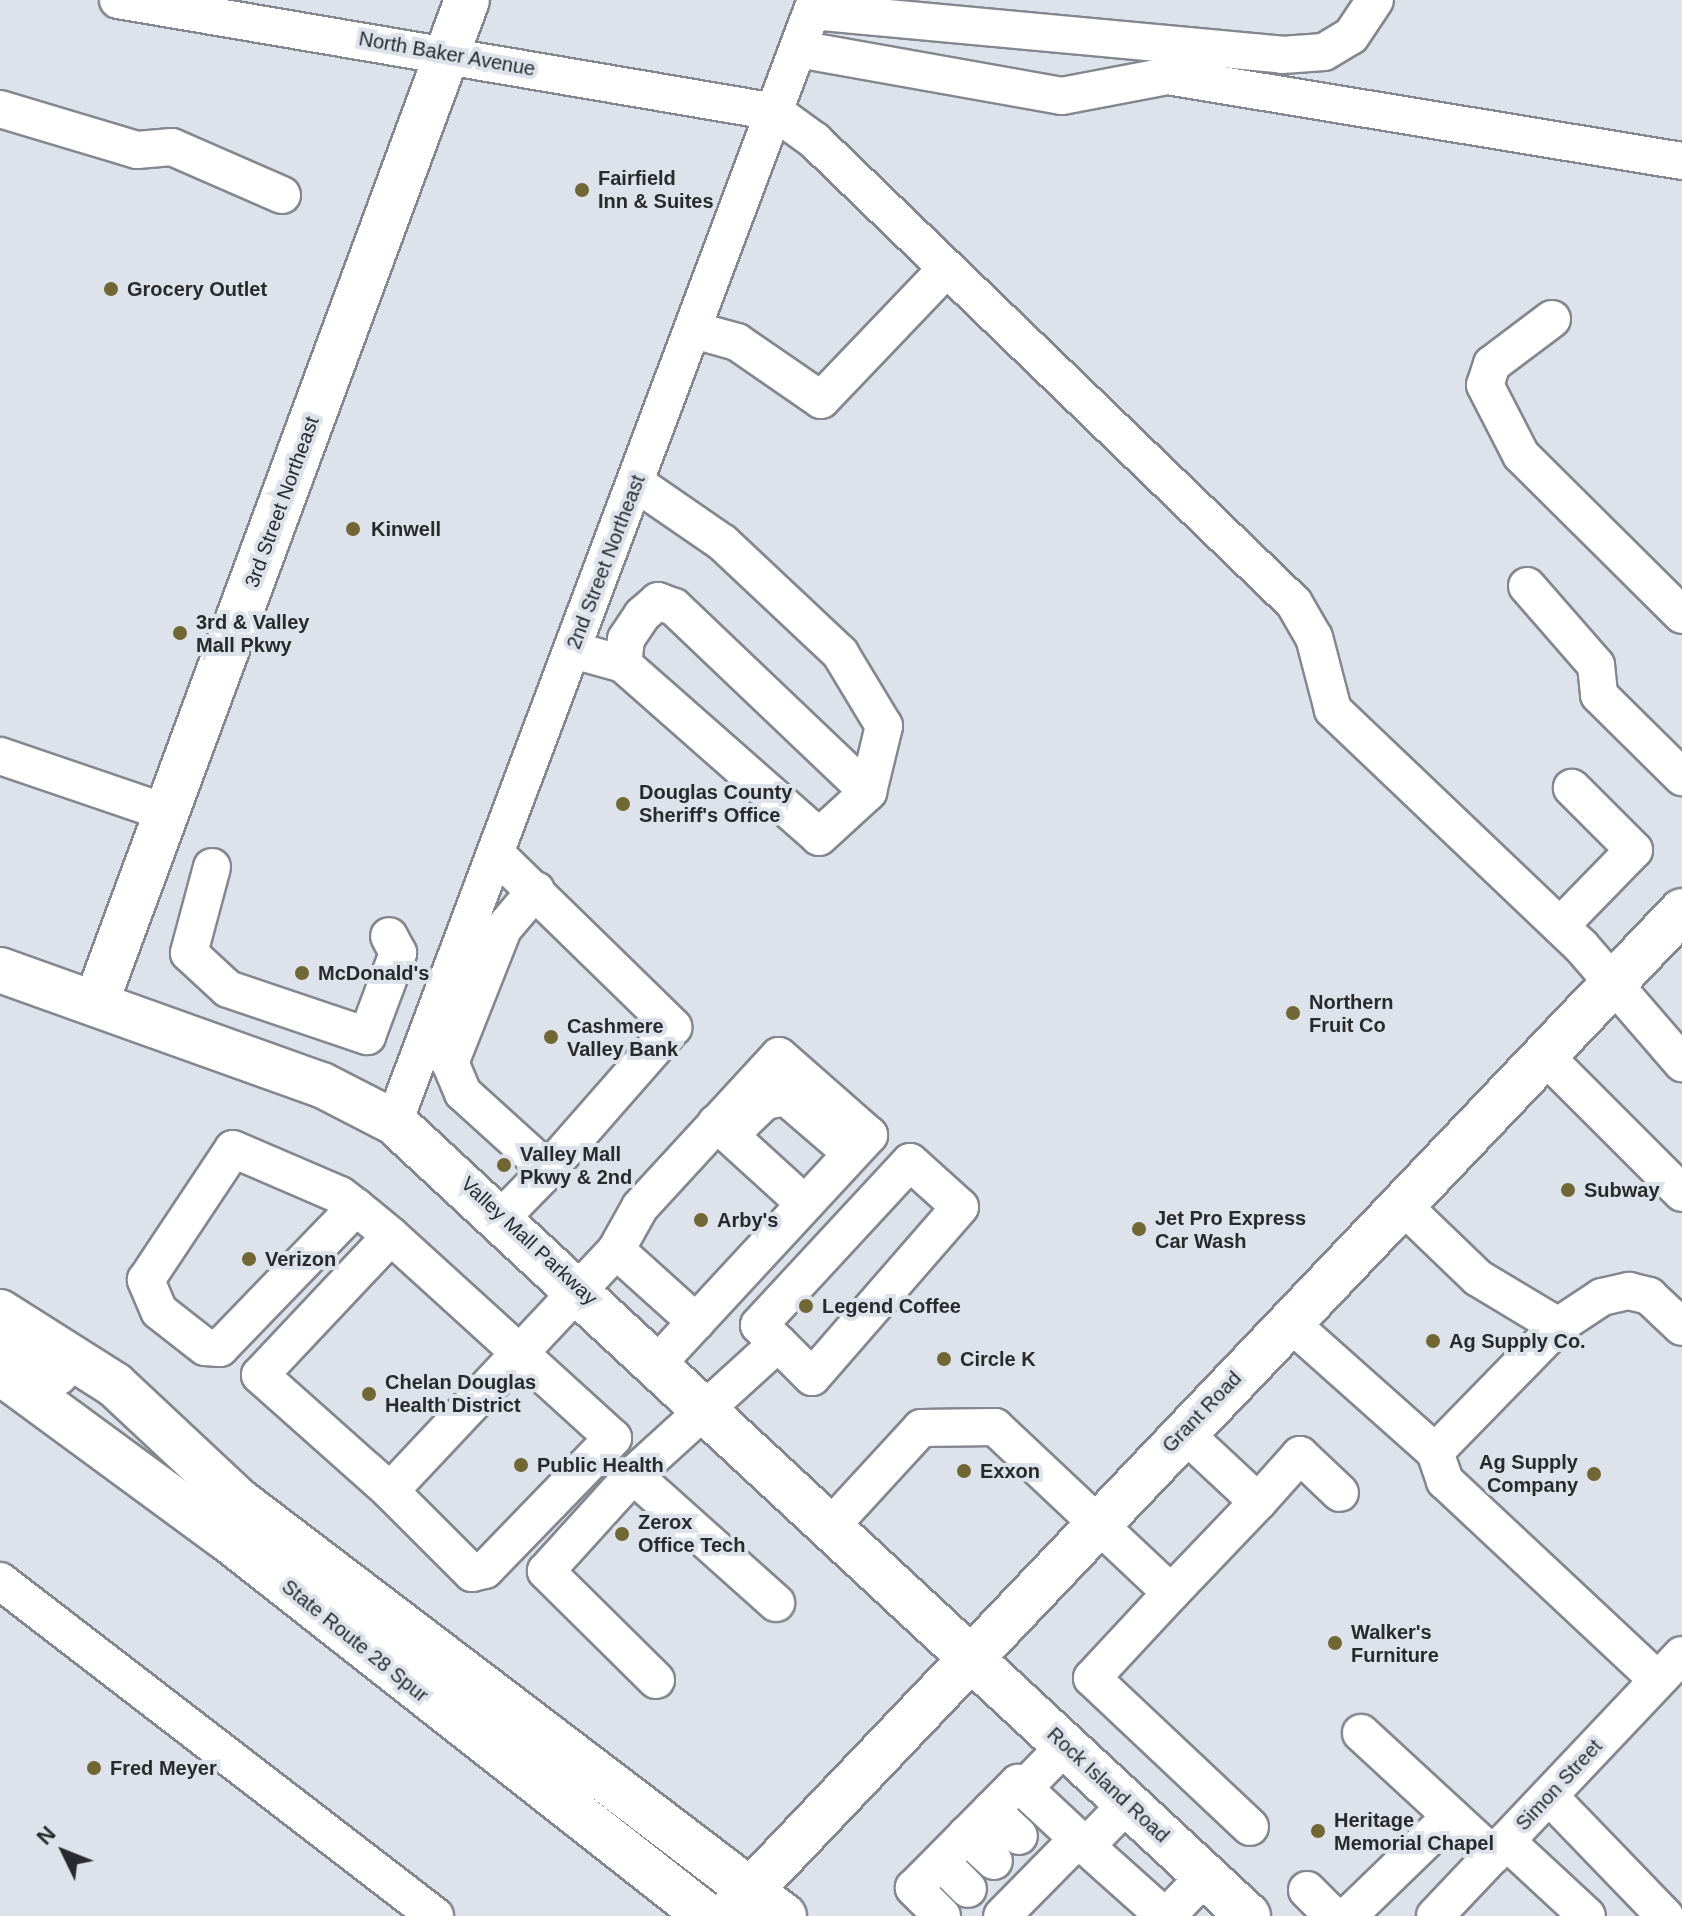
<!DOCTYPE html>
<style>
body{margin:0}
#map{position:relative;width:1682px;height:1916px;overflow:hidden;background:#dde2eb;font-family:Arial,sans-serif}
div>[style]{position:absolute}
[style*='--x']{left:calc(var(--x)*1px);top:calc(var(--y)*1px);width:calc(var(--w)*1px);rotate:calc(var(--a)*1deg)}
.roads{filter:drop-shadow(2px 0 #838890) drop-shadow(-2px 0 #838890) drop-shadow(0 2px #838890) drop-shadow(0 -2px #838890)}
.minor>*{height:36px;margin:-18px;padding:0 18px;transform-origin:18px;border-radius:18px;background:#fff}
.major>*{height:44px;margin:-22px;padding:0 22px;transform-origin:22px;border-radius:22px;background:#fff}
.highway>*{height:44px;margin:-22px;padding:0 22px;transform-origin:22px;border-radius:22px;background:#fff}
.dots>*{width:22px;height:22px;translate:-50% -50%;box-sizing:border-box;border:4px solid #dde2eb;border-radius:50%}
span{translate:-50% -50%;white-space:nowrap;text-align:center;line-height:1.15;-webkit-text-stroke:8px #dde2eb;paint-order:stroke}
.street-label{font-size:20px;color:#282a2e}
.poi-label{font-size:20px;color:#282a2e;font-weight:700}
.left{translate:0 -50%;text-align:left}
.right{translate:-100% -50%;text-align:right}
.north{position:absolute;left:24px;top:1812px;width:80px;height:80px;-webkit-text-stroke:6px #dde2eb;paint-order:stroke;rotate:313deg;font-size:22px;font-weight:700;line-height:32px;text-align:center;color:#282a2e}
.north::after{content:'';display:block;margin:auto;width:28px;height:36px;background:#282a2e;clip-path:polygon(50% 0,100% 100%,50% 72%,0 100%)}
</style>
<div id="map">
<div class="roads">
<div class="minor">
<i style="--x:118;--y:0;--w:666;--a:9.67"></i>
<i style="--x:775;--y:112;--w:49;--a:35.9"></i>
<i style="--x:815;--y:141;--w:665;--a:43.97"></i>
<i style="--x:1294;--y:603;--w:39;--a:60"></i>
<i style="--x:1314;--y:637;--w:75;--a:75.4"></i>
<i style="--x:1333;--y:710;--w:342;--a:43.6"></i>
<i style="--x:1581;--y:946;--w:155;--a:49.2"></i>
<i style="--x:812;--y:11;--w:472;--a:5.3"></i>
<i style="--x:1282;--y:55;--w:42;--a:-4.1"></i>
<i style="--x:1324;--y:52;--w:31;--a:-31"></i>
<i style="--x:1351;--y:36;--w:43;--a:-56.3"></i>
<i style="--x:798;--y:49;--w:268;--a:10.1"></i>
<i style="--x:1062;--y:96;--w:107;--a:-10.8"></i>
<i style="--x:1167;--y:76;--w:522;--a:9.37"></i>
<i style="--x:0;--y:109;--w:143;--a:16.7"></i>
<i style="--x:137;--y:150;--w:35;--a:-5"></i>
<i style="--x:172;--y:147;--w:120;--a:23.6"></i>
<i style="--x:1552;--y:319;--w:75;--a:143.1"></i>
<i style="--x:1492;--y:364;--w:22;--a:108"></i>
<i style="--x:1485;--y:385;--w:79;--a:62.8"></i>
<i style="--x:1521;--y:455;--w:227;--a:44.8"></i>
<i style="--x:694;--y:330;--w:45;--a:15.6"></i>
<i style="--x:737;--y:342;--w:102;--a:34.6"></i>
<i style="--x:821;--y:400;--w:182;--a:-46.3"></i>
<i style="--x:1527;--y:586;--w:105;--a:48.9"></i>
<i style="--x:1596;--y:665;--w:30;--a:84"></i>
<i style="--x:1599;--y:695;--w:117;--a:44.7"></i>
<i style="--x:573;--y:650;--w:52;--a:15.6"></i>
<i style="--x:623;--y:664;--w:261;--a:41.4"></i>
<i style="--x:819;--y:837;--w:67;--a:-42.6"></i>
<i style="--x:868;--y:792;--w:68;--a:-76.4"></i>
<i style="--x:884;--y:726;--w:85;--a:-121.1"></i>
<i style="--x:840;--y:653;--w:161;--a:-136.8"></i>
<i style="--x:723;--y:543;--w:106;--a:-145.4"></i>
<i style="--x:623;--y:664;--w:25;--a:-83"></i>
<i style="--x:626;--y:639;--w:29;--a:-56"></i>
<i style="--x:642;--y:615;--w:21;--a:-41"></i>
<i style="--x:658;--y:601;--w:17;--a:21"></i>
<i style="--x:674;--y:607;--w:268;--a:43.6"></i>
<i style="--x:0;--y:756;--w:176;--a:18.8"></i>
<i style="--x:496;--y:854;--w:248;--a:44.3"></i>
<i style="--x:673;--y:1027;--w:190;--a:131.2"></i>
<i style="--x:212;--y:867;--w:89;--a:105"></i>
<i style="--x:189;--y:953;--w:53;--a:42.7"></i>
<i style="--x:228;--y:989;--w:147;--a:18.7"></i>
<i style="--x:367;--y:1036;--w:89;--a:-69.5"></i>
<i style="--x:398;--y:953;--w:19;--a:-118"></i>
<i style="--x:1560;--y:926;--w:106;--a:-45.8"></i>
<i style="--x:1634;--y:850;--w:88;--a:-135"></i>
<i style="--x:1544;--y:1055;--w:195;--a:45"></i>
<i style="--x:394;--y:1122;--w:1199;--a:-69.39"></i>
<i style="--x:716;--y:1123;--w:120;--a:42.3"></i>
<i style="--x:738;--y:1127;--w:37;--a:-44"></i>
<i style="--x:765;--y:1101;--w:21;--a:-11"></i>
<i style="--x:786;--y:1097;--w:86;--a:40.7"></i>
<i style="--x:356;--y:1207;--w:196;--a:134"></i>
<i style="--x:220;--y:1348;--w:15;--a:-176"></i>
<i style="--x:205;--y:1347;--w:58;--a:-142"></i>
<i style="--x:159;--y:1311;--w:34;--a:-113"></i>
<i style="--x:146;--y:1280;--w:157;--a:-56.4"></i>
<i style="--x:233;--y:1149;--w:116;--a:23.3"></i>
<i style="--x:340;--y:1195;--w:20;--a:37"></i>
<i style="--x:356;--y:1207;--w:45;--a:39.6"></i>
<i style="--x:391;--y:1236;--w:191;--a:133.3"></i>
<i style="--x:260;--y:1375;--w:174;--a:41.7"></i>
<i style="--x:390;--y:1491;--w:330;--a:-46.8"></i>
<i style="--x:616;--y:1250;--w:49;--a:-60.8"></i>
<i style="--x:640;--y:1207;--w:205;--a:-47.4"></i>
<i style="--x:779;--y:1056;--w:120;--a:41.3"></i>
<i style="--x:869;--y:1135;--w:311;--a:132.8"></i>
<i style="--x:503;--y:1216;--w:64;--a:-45.6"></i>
<i style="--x:548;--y:1170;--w:115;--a:-137.8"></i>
<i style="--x:463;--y:1093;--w:33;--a:-113"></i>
<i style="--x:450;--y:1063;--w:144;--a:-68.4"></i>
<i style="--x:503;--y:929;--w:51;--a:-49.8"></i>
<i style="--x:616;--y:1250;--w:108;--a:42"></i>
<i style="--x:1288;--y:1321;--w:197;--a:41.7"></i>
<i style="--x:1435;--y:1452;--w:176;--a:-45.7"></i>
<i style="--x:1558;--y:1326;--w:93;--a:-149"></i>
<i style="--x:1478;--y:1278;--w:107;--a:-136.1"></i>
<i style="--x:1558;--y:1326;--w:53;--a:-33.4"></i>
<i style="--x:1602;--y:1297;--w:28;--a:-13"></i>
<i style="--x:1629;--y:1291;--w:21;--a:14"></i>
<i style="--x:1649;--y:1296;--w:45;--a:43.2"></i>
<i style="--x:1435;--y:1452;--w:31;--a:71"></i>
<i style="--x:1445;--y:1481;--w:291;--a:43.1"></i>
<i style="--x:633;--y:1475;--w:192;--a:41.8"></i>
<i style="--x:390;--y:1491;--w:116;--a:45"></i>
<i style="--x:472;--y:1573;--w:13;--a:-13"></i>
<i style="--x:485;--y:1570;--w:184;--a:-45.9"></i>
<i style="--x:613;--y:1438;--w:300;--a:-137.7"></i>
<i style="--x:1258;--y:1502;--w:63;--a:-48.2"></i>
<i style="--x:1300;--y:1455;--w:55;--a:43.5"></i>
<i style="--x:831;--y:1526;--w:133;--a:-47.4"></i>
<i style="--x:921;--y:1428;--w:74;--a:-0.8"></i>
<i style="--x:995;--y:1427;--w:242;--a:43.3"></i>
<i style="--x:1171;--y:1593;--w:116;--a:132.9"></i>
<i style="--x:1092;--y:1678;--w:217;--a:43.3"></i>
<i style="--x:0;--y:1581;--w:549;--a:37.6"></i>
<i style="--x:1171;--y:1593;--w:126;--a:-46.3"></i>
<i style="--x:1258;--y:1502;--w:103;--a:-137"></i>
<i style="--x:656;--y:1680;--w:155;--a:-135.3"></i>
<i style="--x:546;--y:1571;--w:130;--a:-47.8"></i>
<i style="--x:633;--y:1475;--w:196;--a:-42.3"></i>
<i style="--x:778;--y:1343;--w:26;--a:-137"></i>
<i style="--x:759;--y:1325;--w:222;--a:-47.2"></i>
<i style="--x:910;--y:1162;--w:67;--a:42"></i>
<i style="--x:960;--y:1207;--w:225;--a:131"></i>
<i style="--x:812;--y:1377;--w:48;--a:-135"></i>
<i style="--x:1361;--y:1733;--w:180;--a:42.7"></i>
<i style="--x:1024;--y:1788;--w:59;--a:-45.7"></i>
<i style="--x:1549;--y:1796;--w:167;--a:46"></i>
<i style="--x:991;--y:1810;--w:38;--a:43"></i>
<i style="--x:966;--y:1835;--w:38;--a:43"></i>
<i style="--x:1078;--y:1839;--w:115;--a:41.8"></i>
<i style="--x:1506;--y:1841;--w:110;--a:42.8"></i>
<i style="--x:1085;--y:1847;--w:60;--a:-45.7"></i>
<i style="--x:941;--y:1862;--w:38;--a:45"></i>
<i style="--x:1307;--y:1890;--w:37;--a:45"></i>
<i style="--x:1333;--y:1916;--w:16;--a:-4"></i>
<i style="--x:1349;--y:1915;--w:142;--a:-44.1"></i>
<i style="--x:942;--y:1916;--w:40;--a:-135"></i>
<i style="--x:914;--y:1888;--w:148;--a:-45.3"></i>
<i style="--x:1018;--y:1783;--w:82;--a:43"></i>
<i style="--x:1078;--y:1839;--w:108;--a:134.6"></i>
<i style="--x:1167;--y:1916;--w:55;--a:-46.5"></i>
<i style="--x:1435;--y:1916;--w:359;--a:-46.6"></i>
</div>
<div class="major">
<i style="--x:0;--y:970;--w:342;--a:19.7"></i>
<i style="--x:322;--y:1085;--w:81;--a:27.2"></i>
<i style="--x:394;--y:1122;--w:1166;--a:42.91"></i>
<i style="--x:96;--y:1003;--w:1069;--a:-69.7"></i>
<i style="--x:0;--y:1339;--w:66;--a:30.8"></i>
<i style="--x:0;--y:1372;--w:279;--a:36.3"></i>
<i style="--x:225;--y:1537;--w:613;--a:38.18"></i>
<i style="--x:726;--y:1916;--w:1387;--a:-46.43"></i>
</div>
<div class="highway">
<i style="--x:0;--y:1312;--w:136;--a:32.4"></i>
<i style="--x:115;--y:1385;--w:170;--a:43.1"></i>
<i style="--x:239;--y:1501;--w:685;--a:37.29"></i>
</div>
</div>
<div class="dots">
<i style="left:582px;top:190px;background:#706734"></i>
<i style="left:111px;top:289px;background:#706734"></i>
<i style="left:353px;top:529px;background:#706734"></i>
<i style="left:180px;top:633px;background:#706734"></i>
<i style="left:623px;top:804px;background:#706734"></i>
<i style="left:302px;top:973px;background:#706734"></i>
<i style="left:1293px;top:1013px;background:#706734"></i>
<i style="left:551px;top:1037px;background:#706734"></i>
<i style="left:504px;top:1165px;background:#706734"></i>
<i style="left:1568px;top:1190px;background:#706734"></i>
<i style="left:701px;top:1220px;background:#706734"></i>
<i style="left:1139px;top:1229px;background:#706734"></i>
<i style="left:249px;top:1259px;background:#706734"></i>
<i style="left:806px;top:1306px;background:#706734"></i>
<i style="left:1433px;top:1341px;background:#706734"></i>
<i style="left:944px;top:1359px;background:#706734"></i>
<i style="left:369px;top:1394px;background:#706734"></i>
<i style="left:521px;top:1465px;background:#706734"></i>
<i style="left:964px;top:1471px;background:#706734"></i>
<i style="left:1594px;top:1474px;background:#706734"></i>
<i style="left:622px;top:1534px;background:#706734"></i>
<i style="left:1335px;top:1643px;background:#706734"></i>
<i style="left:94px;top:1768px;background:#706734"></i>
<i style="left:1318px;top:1831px;background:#706734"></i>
</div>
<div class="street-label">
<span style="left:447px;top:54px;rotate:10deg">North Baker Avenue</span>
<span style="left:282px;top:502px;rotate:-70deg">3rd Street Northeast</span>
<span style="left:606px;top:562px;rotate:-69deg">2nd Street Northeast</span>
<span style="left:529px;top:1241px;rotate:43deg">Valley Mall Parkway</span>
<span style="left:1202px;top:1412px;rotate:-46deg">Grant Road</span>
<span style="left:355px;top:1641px;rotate:39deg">State Route 28 Spur</span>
<span style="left:1108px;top:1785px;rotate:43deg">Rock Island Road</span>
<span style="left:1559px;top:1785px;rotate:-47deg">Simon Street</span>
</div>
<div class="poi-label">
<span class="left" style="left:598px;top:190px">Fairfield<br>Inn &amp; Suites</span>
<span class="left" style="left:127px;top:289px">Grocery Outlet</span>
<span class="left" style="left:371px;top:529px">Kinwell</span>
<span class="left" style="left:196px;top:634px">3rd &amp; Valley<br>Mall Pkwy</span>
<span class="left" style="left:639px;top:804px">Douglas County<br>Sheriff's Office</span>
<span class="left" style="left:318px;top:973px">McDonald's</span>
<span class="left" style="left:1309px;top:1014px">Northern<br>Fruit Co</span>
<span class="left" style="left:567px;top:1038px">Cashmere<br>Valley Bank</span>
<span class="left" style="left:520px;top:1166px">Valley Mall<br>Pkwy &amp; 2nd</span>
<span class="left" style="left:1584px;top:1190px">Subway</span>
<span class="left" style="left:1155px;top:1230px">Jet Pro Express<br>Car Wash</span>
<span class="left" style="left:717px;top:1220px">Arby's</span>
<span class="left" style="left:265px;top:1259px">Verizon</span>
<span class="left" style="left:822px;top:1306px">Legend Coffee</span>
<span class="left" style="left:1449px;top:1341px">Ag Supply Co.</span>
<span class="left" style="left:960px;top:1359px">Circle K</span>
<span class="left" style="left:385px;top:1394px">Chelan Douglas<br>Health District</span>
<span class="right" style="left:1578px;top:1474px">Ag Supply<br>Company</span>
<span class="left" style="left:537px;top:1465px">Public Health</span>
<span class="left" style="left:980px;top:1471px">Exxon</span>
<span class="left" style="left:638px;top:1534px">Zerox<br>Office Tech</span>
<span class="left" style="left:1351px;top:1644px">Walker's<br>Furniture</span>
<span class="left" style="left:110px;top:1768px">Fred Meyer</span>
<span class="left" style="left:1334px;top:1832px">Heritage<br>Memorial Chapel</span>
</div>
<div class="north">N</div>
</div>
